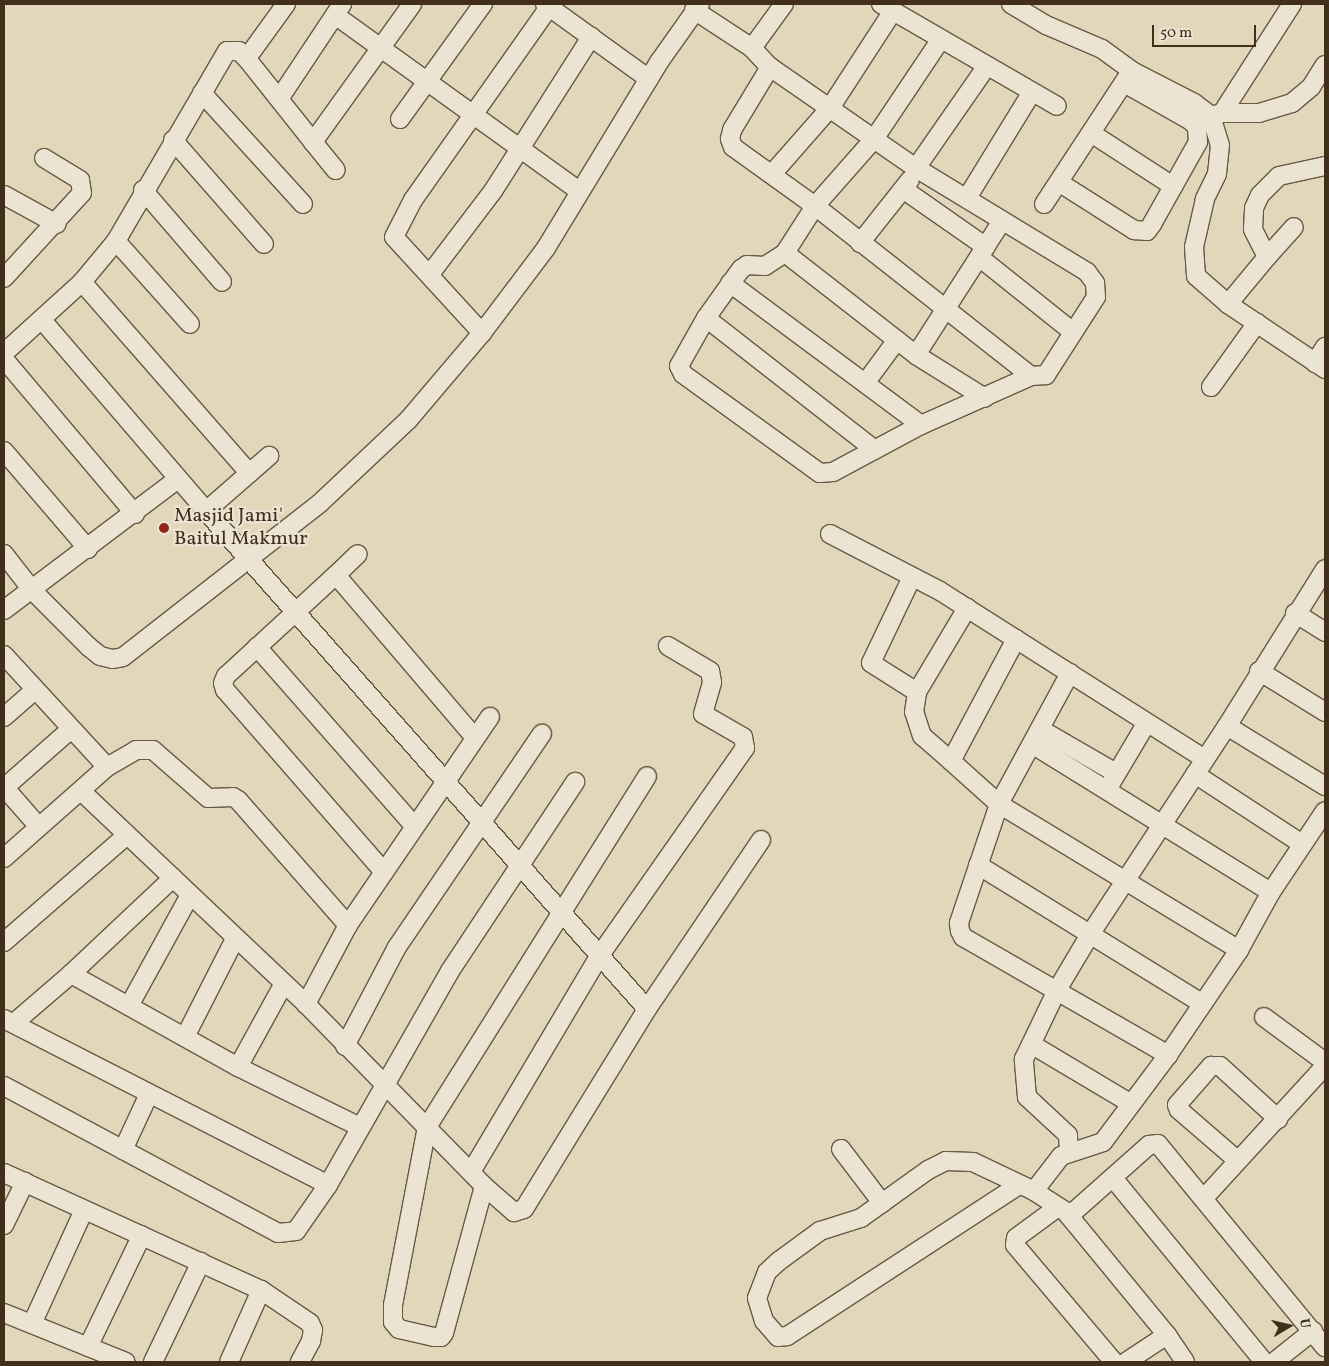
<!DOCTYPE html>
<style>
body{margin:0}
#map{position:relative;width:1329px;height:1366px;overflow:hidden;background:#e2d6bb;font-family:Vollkorn,serif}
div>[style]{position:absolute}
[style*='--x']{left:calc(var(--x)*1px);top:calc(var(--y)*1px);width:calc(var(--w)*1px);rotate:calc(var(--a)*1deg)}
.roads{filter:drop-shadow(1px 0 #695943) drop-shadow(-1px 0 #695943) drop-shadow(0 1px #695943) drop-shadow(0 -1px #695943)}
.minor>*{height:18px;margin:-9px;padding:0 9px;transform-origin:9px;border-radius:9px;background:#ece4d3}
.dots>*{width:14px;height:14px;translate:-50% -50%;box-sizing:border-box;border:2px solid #ece4d3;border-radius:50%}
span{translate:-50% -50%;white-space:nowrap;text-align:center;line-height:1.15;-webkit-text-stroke:4.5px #ece4d3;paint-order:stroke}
.poi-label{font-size:20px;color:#412f1b}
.left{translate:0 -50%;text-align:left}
.frame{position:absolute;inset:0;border:5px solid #412f1b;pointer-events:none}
.north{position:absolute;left:1264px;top:1301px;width:50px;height:50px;-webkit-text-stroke:4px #ece4d3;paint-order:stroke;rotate:81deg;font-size:14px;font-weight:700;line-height:20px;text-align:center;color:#412f1b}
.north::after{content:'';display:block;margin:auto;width:18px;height:22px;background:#412f1b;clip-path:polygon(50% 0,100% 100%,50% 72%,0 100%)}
.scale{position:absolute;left:1152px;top:25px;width:104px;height:22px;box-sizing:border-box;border:2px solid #412f1b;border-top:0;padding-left:6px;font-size:15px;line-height:18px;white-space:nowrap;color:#412f1b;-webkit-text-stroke:4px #ece4d3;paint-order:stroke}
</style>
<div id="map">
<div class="roads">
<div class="minor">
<i style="--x:545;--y:4;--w:128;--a:35.8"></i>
<i style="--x:881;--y:4;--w:203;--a:30.1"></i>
<i style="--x:1011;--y:4;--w:41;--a:31"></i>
<i style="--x:1046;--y:25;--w:61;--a:23.2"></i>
<i style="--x:1102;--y:49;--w:37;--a:36"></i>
<i style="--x:1132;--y:71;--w:70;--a:27.3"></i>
<i style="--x:1194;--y:103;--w:21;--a:37"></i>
<i style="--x:1211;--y:116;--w:30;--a:73"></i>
<i style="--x:1220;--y:145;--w:29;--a:96"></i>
<i style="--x:1217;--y:174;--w:28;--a:116"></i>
<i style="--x:1205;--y:199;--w:49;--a:102.9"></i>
<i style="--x:1194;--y:247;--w:29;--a:86"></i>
<i style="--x:1196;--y:276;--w:43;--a:41.2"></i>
<i style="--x:1228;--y:304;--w:117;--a:33.8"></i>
<i style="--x:694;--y:10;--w:69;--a:33.2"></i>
<i style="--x:752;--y:48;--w:26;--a:47"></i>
<i style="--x:770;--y:67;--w:178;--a:34.7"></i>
<i style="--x:916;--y:168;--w:200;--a:31.3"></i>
<i style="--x:1087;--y:272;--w:14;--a:54"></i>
<i style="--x:1095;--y:283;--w:14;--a:86"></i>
<i style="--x:1096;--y:297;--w:93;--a:122.7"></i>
<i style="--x:1046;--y:375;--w:15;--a:176"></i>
<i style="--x:1031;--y:376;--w:275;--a:-141.8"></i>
<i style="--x:815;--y:206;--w:101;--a:-144.3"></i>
<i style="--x:733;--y:147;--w:9;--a:-111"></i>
<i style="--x:730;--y:139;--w:9;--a:-77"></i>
<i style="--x:732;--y:130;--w:74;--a:-58.9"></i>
<i style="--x:335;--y:15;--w:301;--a:35.8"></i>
<i style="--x:941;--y:39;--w:120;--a:123.8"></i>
<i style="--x:874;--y:139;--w:89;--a:131.4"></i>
<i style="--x:815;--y:206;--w:56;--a:122.6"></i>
<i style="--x:785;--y:253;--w:24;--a:147"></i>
<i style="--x:765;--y:266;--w:18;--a:-177"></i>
<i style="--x:747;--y:265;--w:7;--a:146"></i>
<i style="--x:741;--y:269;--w:60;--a:125.5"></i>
<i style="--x:706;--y:318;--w:55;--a:119.4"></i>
<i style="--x:679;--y:366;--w:9;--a:63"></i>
<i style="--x:683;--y:374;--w:169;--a:35.9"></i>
<i style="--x:820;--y:473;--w:13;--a:-4"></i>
<i style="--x:833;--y:472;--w:100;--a:-28.1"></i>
<i style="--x:921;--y:425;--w:120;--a:-24"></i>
<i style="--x:752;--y:48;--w:54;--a:-54"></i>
<i style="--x:252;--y:51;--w:58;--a:-54.1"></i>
<i style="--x:202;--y:93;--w:150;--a:47.7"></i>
<i style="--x:279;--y:99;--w:114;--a:-56.4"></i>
<i style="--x:1222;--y:113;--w:130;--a:-57.3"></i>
<i style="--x:1211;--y:116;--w:11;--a:-15"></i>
<i style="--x:1222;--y:113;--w:37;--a:0"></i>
<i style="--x:1259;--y:113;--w:34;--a:-17"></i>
<i style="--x:1292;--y:103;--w:25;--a:-40"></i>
<i style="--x:1311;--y:87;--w:26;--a:-58"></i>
<i style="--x:400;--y:119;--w:142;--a:-54.2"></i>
<i style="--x:1091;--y:133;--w:98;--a:32.9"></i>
<i style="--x:173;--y:140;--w:138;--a:48.8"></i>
<i style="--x:313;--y:142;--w:36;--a:51"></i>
<i style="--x:916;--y:168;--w:124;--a:-55.2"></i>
<i style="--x:772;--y:174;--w:88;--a:-48.7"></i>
<i style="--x:830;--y:108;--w:116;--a:-57"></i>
<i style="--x:1060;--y:183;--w:88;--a:32.4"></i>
<i style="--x:1134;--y:230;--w:13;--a:4"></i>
<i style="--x:1147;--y:231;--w:9;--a:-54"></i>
<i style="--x:1152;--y:224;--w:94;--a:-60.7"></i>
<i style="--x:1198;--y:142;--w:15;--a:-94"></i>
<i style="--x:1197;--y:127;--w:8;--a:-135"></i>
<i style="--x:1191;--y:121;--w:77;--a:-150.4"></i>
<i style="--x:903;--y:189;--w:101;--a:34.9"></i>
<i style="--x:143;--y:190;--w:121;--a:49.3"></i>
<i style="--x:4;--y:195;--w:60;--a:28.7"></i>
<i style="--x:967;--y:198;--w:124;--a:-58.5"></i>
<i style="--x:1044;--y:204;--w:157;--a:-56.7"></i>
<i style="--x:116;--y:241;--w:111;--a:48.3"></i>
<i style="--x:860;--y:243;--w:80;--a:-51.6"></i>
<i style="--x:785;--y:253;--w:166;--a:37.9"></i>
<i style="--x:916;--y:355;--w:81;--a:31.9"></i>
<i style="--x:979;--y:257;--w:120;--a:38.6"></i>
<i style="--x:1267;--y:257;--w:40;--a:-48"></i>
<i style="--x:430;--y:274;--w:104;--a:-52.8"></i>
<i style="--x:493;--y:191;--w:183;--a:-57.5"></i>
<i style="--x:4;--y:278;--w:115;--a:-47.5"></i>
<i style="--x:82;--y:193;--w:13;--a:-99"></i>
<i style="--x:80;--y:180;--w:42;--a:-148.6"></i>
<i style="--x:82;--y:282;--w:254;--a:48.8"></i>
<i style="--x:730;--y:283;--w:238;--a:36.6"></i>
<i style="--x:1228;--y:304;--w:61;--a:-50.3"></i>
<i style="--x:1267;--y:257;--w:31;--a:-117"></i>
<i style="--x:1253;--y:229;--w:21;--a:-87"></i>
<i style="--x:1254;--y:208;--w:14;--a:-65"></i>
<i style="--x:1260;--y:195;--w:27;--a:-45"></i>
<i style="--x:1279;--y:176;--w:47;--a:-12.3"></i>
<i style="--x:706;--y:318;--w:214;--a:38"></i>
<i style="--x:42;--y:320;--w:252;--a:49.3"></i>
<i style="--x:206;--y:511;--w:665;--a:48.47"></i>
<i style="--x:482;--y:333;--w:130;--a:-132.5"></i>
<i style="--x:394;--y:237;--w:42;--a:-62.8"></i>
<i style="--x:413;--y:200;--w:236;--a:-54.8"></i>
<i style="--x:4;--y:353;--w:105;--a:-42.3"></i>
<i style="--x:82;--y:282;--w:53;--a:-50.3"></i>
<i style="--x:116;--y:241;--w:220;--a:-59.7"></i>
<i style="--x:227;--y:51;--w:12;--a:0"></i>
<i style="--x:239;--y:51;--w:11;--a:45"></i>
<i style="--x:247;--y:59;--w:106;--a:51.5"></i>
<i style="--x:313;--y:142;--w:170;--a:-54.3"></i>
<i style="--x:916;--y:355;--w:159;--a:-57.3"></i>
<i style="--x:4;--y:359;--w:203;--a:49.8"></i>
<i style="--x:1315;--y:363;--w:19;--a:-58"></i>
<i style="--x:866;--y:382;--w:52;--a:-53.6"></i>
<i style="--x:1211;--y:387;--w:79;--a:-54.3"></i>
<i style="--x:4;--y:451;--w:129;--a:49.4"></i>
<i style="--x:206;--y:511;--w:84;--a:-41.1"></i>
<i style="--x:830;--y:534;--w:124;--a:27.4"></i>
<i style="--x:940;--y:591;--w:314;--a:32.4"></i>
<i style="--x:4;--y:554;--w:46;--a:52.1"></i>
<i style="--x:32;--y:590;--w:81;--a:45"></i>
<i style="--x:89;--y:647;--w:14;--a:39"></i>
<i style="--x:100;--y:656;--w:13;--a:13"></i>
<i style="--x:113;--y:659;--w:10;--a:-11"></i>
<i style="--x:123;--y:657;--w:250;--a:-38"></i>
<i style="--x:320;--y:503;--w:122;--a:-43.3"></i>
<i style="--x:409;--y:419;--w:113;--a:-49.7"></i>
<i style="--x:482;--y:333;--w:106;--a:-53"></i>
<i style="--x:546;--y:248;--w:218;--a:-58.7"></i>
<i style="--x:659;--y:62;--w:71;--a:-54.7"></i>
<i style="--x:336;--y:575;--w:30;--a:-44"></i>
<i style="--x:912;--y:577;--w:95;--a:115.5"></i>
<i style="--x:871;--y:663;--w:54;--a:32.2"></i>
<i style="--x:4;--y:610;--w:218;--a:-37"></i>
<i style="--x:1295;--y:613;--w:36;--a:32"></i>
<i style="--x:1016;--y:639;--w:138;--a:118"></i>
<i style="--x:951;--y:761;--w:64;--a:41.9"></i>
<i style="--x:999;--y:804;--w:281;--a:31.3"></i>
<i style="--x:257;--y:647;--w:238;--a:48.7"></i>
<i style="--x:4;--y:655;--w:152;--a:47.4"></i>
<i style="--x:1259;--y:671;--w:78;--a:31.8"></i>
<i style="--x:1070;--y:673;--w:149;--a:118.5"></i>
<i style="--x:999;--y:804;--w:126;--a:108.6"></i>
<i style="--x:959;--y:923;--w:8;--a:83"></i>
<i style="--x:960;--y:931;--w:7;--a:63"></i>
<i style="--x:963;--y:937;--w:237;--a:29.9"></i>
<i style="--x:4;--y:717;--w:41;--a:-41.1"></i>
<i style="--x:1227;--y:726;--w:115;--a:31.5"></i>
<i style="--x:1040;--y:729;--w:88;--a:30.1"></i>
<i style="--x:1032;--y:744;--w:281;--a:31.8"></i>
<i style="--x:951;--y:761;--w:38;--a:-139"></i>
<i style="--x:922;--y:736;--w:25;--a:-108"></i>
<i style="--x:914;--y:712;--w:20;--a:-81"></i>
<i style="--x:917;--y:692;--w:98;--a:-59.2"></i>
<i style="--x:1195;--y:774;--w:128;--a:33.2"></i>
<i style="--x:1111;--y:783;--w:69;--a:-59.3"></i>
<i style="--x:4;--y:787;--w:53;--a:48.8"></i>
<i style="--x:4;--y:788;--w:89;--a:-41.4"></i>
<i style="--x:81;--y:791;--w:310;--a:43.4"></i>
<i style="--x:306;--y:1004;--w:255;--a:45.6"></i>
<i style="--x:484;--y:1186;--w:40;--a:41"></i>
<i style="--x:514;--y:1212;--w:10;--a:-17"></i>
<i style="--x:524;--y:1209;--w:235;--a:-58.4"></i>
<i style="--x:647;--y:1009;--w:204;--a:-56"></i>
<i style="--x:4;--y:858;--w:137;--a:-41.5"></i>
<i style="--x:107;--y:767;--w:34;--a:-30"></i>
<i style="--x:136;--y:750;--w:17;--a:0"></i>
<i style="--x:153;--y:750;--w:73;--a:41.1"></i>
<i style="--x:208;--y:798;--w:25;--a:-2"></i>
<i style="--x:233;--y:797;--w:6;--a:31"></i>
<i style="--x:238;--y:800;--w:167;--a:48.7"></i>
<i style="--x:978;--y:865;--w:264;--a:31.7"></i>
<i style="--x:384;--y:872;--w:242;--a:-131.1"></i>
<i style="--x:225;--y:690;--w:7;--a:-106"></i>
<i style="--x:223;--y:683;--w:8;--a:-67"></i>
<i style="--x:226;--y:676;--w:149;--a:-42.6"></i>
<i style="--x:336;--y:575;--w:214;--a:49.5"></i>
<i style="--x:4;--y:942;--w:163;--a:-41"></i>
<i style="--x:71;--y:974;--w:191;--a:29.1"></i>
<i style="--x:238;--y:1067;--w:134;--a:26.2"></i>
<i style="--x:306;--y:1004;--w:89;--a:-62"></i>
<i style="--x:348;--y:925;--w:252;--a:-55.7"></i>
<i style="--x:129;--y:1006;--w:127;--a:-61.2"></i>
<i style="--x:1264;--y:1017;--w:76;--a:36.4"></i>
<i style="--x:4;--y:1019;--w:364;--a:27.1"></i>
<i style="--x:14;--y:1023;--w:75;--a:-40.7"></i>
<i style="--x:71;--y:974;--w:140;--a:-43.3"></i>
<i style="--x:185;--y:1037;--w:110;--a:-63"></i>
<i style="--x:1031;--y:1044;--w:115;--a:30.8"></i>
<i style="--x:345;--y:1046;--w:112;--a:-62.3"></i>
<i style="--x:397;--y:947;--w:258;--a:-55.8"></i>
<i style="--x:238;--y:1067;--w:94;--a:-61.2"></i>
<i style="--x:4;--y:1086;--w:311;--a:28.2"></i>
<i style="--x:278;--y:1233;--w:18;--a:-6"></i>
<i style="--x:296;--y:1231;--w:56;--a:-55.2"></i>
<i style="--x:328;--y:1185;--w:246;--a:-60.3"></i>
<i style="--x:450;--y:971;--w:227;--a:-56.5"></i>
<i style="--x:841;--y:1149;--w:68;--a:52.8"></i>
<i style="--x:123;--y:1150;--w:62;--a:-65.1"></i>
<i style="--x:1069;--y:1151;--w:16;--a:-94"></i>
<i style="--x:1068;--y:1135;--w:56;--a:-137.2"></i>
<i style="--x:1027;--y:1097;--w:38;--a:-95"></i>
<i style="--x:1024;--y:1059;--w:76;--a:-64.4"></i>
<i style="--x:1057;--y:990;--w:63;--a:-59.3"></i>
<i style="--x:1089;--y:936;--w:251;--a:-56.7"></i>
<i style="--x:1227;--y:726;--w:185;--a:-58"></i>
<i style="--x:1237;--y:1160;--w:77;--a:-139.2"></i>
<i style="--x:1179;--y:1110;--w:5;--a:-112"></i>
<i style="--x:1177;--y:1105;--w:52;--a:-48.9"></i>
<i style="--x:1211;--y:1066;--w:9;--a:0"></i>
<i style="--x:1220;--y:1066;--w:79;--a:42.4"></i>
<i style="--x:471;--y:1172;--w:252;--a:-59.3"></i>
<i style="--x:600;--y:955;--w:253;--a:-55"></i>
<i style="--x:745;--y:748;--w:11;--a:-100"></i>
<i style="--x:743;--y:737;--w:46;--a:-150.1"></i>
<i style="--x:703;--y:714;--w:33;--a:-74"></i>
<i style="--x:712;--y:682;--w:11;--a:-100"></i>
<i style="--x:710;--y:671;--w:49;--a:-149.2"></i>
<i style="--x:4;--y:1173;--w:282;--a:24.5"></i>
<i style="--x:261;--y:1290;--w:59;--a:34"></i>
<i style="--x:310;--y:1323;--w:8;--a:67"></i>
<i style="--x:313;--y:1330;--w:11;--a:100"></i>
<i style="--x:311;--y:1341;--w:24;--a:118"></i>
<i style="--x:1113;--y:1178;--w:238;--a:50.6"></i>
<i style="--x:1019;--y:1185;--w:277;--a:146.9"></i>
<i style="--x:787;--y:1336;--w:9;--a:174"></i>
<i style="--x:778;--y:1337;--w:21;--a:-131"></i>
<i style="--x:764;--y:1321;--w:24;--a:-107"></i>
<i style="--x:757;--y:1298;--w:28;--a:-69"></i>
<i style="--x:767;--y:1272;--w:16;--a:-43"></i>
<i style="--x:779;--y:1261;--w:51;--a:-36.2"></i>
<i style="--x:820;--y:1231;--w:43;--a:-17.6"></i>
<i style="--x:861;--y:1218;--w:82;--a:-35.6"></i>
<i style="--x:928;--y:1170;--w:20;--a:-27"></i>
<i style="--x:946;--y:1161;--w:27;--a:2"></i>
<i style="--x:973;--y:1162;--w:68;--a:25.4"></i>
<i style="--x:1034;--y:1191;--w:44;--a:-52.4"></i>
<i style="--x:1061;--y:1156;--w:44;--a:-18.4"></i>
<i style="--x:1103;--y:1142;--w:109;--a:-53.2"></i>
<i style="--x:1168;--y:1055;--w:127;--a:-55.9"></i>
<i style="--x:1239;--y:950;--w:66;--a:-61.1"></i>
<i style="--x:1271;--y:892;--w:97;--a:-56.3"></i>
<i style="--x:484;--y:1186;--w:152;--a:105.2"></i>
<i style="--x:444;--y:1333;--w:5;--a:127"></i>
<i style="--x:441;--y:1337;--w:7;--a:180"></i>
<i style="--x:434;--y:1337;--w:36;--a:-167"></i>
<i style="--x:399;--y:1329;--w:9;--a:-131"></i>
<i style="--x:393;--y:1322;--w:17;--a:-90"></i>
<i style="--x:393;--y:1305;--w:181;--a:-79.2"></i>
<i style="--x:427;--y:1127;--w:414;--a:-57.9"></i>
<i style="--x:1034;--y:1191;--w:37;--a:33"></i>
<i style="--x:1065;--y:1211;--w:161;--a:50.6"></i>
<i style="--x:1167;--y:1335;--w:32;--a:56"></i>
<i style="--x:1204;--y:1198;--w:179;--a:-47.5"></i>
<i style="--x:1058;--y:1207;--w:52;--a:143.6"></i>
<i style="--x:1016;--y:1238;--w:7;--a:98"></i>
<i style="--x:1015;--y:1245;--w:153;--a:49.8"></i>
<i style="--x:1069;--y:1216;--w:107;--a:-41.6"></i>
<i style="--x:1149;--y:1145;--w:9;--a:-6"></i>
<i style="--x:1158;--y:1144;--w:263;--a:50.6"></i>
<i style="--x:4;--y:1225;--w:48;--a:-64"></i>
<i style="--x:4;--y:1313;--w:131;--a:21.9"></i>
<i style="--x:32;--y:1324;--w:125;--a:-65.5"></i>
<i style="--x:88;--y:1347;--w:124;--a:-64.3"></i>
<i style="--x:153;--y:1362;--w:111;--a:-64.4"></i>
<i style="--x:229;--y:1362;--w:79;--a:-66"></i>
<i style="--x:1126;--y:1362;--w:49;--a:-33.4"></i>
<i style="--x:1274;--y:1362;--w:50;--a:-38.5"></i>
</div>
</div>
<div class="dots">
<i style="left:164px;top:528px;background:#8f2418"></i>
</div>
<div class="poi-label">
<span class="left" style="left:174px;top:528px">Masjid Jami'<br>Baitul Makmur</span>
</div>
<div class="frame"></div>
<div class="north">U</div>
<div class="scale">50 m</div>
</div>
